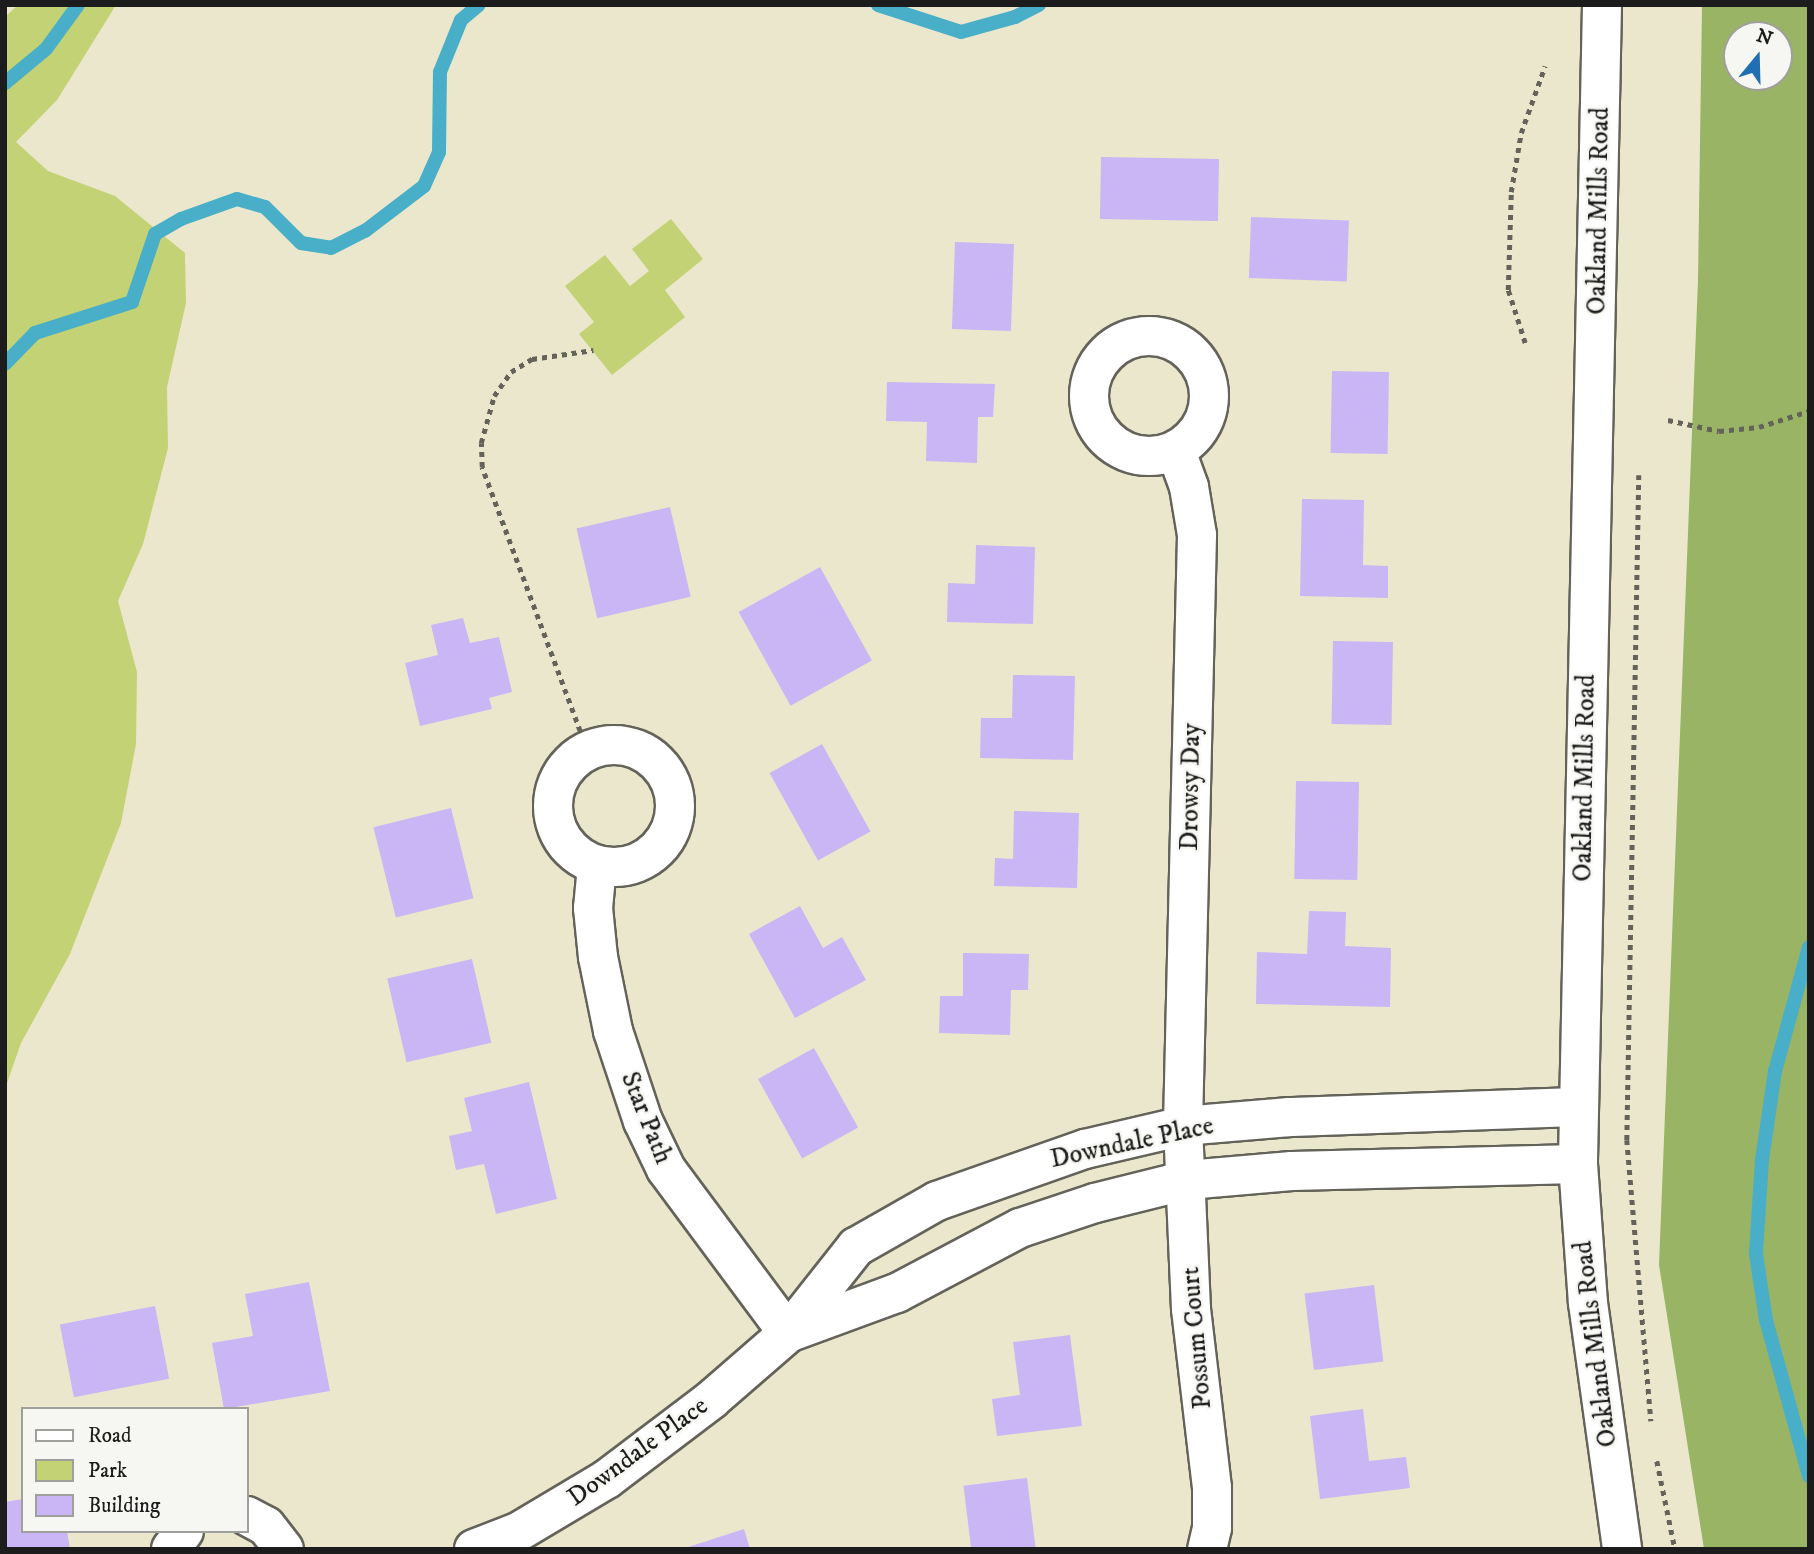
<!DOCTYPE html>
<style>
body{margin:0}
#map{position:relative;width:1814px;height:1554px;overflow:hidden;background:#ebe7cd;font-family:"IM FELL DW Pica",serif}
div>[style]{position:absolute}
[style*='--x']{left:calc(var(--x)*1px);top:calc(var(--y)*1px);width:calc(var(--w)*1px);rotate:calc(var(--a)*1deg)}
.green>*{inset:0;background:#c3d274}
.forest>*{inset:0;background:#9ab466}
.stream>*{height:14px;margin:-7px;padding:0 7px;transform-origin:7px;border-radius:7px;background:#49aec8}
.building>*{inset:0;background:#cab6f4;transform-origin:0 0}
.path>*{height:4.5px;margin-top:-2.25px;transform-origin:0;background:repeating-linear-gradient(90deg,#64635a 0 5px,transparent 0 10px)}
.roads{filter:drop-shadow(2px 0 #64635a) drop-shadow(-2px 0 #64635a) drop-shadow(0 2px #64635a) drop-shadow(0 -2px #64635a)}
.minor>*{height:38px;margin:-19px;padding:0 19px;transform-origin:19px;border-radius:19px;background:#fff}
.minor>.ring{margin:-19px;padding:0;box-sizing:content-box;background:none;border:38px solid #fff;border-radius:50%}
span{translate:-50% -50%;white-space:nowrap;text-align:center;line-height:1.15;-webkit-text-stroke:5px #f6f6f2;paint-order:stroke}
.street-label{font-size:26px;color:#1c1c1c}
.frame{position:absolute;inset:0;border:7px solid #1c1c1c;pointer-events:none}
.legend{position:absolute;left:21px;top:1407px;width:228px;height:126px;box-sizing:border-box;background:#f6f6f2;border:2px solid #9f9f9c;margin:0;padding:9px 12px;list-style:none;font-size:21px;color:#1c1c1c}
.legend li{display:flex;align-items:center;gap:14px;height:35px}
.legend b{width:35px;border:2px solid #9f9f9c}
.north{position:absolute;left:1723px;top:21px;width:70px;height:70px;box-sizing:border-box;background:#f6f6f2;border:2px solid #9f9f9c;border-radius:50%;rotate:19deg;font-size:19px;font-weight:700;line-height:28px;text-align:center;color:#1c1c1c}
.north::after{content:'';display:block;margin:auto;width:24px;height:32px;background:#1f6fb2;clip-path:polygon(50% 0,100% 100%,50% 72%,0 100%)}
</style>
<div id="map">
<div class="green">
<i style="clip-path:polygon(18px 5px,116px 5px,57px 100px,16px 142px,48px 171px,115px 196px,185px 253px,186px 303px,167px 387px,168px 448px,143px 544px,118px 601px,137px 672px,136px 744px,121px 823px,70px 954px,21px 1043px,5px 1089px,5px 17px)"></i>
<i style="clip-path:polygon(671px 219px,703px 259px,665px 290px,685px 317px,612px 375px,579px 334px,594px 322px,565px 286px,605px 255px,630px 286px,649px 271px,632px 249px)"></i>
</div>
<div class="forest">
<i style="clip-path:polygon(evenodd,1702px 5px,1809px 5px,1809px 1549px,1704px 1549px,1659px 1265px,1698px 280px,1702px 5px,1737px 35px,1779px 35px,1779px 77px,1737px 77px,1737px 35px)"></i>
</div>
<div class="stream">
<i style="--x:878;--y:5;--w:87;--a:18"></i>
<i style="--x:961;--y:32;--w:56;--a:-15.5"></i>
<i style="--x:1015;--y:17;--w:27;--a:-27"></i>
<i style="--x:5;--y:83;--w:53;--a:-39.7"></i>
<i style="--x:46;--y:49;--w:54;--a:-54"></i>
<i style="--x:5;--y:364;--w:43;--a:-45.9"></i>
<i style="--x:35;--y:333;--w:102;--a:-17.7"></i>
<i style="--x:132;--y:302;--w:72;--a:-71.3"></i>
<i style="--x:155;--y:234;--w:30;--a:-30"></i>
<i style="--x:181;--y:219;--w:59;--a:-19.7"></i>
<i style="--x:237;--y:199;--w:29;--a:16"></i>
<i style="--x:265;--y:207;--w:51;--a:45"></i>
<i style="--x:301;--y:243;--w:30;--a:9"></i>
<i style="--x:331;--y:248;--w:38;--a:-27"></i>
<i style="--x:365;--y:231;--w:74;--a:-37.3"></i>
<i style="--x:424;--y:186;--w:37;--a:-66"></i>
<i style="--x:439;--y:152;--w:80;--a:-89.3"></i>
<i style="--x:440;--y:72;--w:56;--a:-68"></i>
<i style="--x:461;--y:20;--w:23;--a:-40"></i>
<i style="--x:1809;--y:947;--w:129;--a:105.3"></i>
<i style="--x:1775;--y:1071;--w:90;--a:98.3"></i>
<i style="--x:1762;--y:1160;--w:94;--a:93.7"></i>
<i style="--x:1756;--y:1254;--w:67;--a:81.4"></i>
<i style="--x:1766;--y:1320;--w:162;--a:74.6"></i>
</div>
<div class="building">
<i style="left:1101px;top:157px;width:118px;height:62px;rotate:1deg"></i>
<i style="left:1251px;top:217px;width:98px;height:61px;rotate:2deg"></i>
<i style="left:955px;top:242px;width:59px;height:87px;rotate:2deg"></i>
<i style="left:1332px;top:371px;width:57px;height:82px;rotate:1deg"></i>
<i style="clip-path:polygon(887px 382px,995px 384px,993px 417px,978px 417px,977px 463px,926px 461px,927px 422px,886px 421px)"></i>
<i style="clip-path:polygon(1302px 499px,1364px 500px,1363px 565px,1388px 566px,1388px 598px,1300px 596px)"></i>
<i style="left:670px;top:507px;width:92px;height:96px;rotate:77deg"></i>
<i style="clip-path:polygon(976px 545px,1035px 547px,1033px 624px,947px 622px,948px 583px,975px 584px)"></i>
<i style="left:820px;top:567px;width:107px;height:93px;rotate:61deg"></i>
<i style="clip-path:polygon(463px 618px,470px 643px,499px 637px,512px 692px,489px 698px,492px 709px,420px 726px,405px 663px,438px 655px,431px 625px)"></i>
<i style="left:1333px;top:641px;width:60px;height:83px;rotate:1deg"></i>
<i style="clip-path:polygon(1013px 675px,1075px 676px,1073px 760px,980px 758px,981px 718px,1012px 718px)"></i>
<i style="left:822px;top:744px;width:100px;height:60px;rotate:61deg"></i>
<i style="left:1296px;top:781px;width:63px;height:98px;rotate:1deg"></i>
<i style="left:451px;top:808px;width:93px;height:80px;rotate:76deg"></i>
<i style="clip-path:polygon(1014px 811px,1079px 813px,1077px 888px,994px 886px,995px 858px,1013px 859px)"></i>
<i style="clip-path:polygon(800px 906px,823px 948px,842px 937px,866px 980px,795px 1018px,749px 934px)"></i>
<i style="clip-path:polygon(1309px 911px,1346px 912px,1345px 946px,1391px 948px,1390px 1007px,1256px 1004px,1257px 952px,1307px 954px)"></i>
<i style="clip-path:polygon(963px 953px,1029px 954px,1028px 990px,1011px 990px,1010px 1035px,939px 1033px,940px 996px,963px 996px)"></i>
<i style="left:472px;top:959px;width:86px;height:87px;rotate:77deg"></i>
<i style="left:814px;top:1048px;width:91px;height:64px;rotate:61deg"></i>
<i style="clip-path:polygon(529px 1082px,557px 1199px,496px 1214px,484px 1164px,456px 1170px,449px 1136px,472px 1131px,464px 1098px)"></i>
<i style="clip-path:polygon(309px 1282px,330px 1391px,224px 1409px,212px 1343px,253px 1336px,245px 1294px)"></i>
<i style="left:1374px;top:1285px;width:77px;height:70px;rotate:83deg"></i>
<i style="left:155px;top:1306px;width:74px;height:97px;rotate:79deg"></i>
<i style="clip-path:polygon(1070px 1335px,1082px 1426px,997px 1436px,992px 1399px,1020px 1395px,1013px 1342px)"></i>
<i style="clip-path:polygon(1363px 1409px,1369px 1461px,1406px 1457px,1410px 1488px,1320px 1499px,1310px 1416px)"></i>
<i style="left:1027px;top:1478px;width:72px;height:64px;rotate:83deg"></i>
<i style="clip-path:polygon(23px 1499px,23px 1531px,67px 1531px,70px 1549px,5px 1549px,5px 1502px)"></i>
<i style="clip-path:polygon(744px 1529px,750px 1549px,685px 1549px,685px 1548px)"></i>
</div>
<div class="path">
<i style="--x:1525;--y:343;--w:56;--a:-107.8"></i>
<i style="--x:1508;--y:290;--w:98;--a:-88.2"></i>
<i style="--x:1511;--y:192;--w:60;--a:-80.4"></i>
<i style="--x:1521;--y:133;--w:71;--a:-70.3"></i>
<i style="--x:1668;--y:420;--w:52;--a:12.2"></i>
<i style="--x:1719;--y:431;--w:40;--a:-5.7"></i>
<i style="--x:1759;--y:427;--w:52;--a:-17.7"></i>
<i style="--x:1639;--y:475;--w:665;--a:91.03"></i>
<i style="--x:1627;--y:1140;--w:282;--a:85.1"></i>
<i style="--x:587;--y:750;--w:302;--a:-110.4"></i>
<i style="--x:482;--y:467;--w:24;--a:-92"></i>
<i style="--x:481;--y:443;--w:49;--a:-74.5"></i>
<i style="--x:494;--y:396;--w:29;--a:-55"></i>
<i style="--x:511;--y:372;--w:25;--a:-32"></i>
<i style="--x:532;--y:359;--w:62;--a:-8.4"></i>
<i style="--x:1657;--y:1461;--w:90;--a:78.4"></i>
</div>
<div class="roads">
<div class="minor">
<i style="--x:1602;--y:5;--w:1159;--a:91.19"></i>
<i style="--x:1578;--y:1164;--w:139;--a:85.9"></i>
<i style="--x:1588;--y:1303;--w:248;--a:82.1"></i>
<i class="ring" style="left:1089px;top:336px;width:82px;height:82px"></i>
<i style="--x:1176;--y:451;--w:38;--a:70"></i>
<i style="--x:1189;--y:487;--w:49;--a:80.5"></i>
<i style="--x:1197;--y:535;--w:591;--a:91.36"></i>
<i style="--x:1183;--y:1126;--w:183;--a:87.5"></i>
<i style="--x:1191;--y:1309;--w:180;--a:83.3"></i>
<i style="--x:1212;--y:1488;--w:40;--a:90"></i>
<i style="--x:1212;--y:1528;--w:22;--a:103"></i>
<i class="ring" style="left:553px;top:745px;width:84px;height:84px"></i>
<i style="--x:597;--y:866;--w:42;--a:95.4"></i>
<i style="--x:593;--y:908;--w:49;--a:84.2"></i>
<i style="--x:598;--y:957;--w:76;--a:78.5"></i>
<i style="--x:613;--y:1031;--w:95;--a:71.6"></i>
<i style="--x:643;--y:1121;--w:53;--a:64.4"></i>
<i style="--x:666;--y:1169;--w:204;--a:53.4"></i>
<i style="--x:788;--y:1333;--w:116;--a:-20.2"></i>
<i style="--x:897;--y:1293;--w:139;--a:-27.9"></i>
<i style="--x:1020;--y:1228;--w:79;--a:-18.4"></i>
<i style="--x:1095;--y:1203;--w:95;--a:-14"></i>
<i style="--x:1187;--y:1180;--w:105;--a:-4.9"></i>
<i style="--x:1292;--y:1171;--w:286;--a:-1.4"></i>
<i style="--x:247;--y:1516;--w:21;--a:28"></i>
<i style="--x:266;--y:1526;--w:29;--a:52"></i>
<i style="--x:171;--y:1549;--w:22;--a:-54"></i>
<i style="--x:474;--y:1549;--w:47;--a:-21.1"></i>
<i style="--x:518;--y:1532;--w:104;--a:-30.8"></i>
<i style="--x:607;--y:1479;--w:131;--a:-37.2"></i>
<i style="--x:711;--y:1400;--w:102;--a:-41"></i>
<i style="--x:788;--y:1333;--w:110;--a:-51.7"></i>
<i style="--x:856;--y:1247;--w:93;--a:-29.6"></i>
<i style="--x:937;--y:1201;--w:157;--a:-19.4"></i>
<i style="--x:1085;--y:1149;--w:101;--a:-13.2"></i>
<i style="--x:1183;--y:1126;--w:107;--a:-4.8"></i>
<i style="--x:1290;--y:1117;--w:288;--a:-2"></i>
</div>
</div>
<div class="street-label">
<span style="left:1599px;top:211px;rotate:-89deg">Oakland Mills Road</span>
<span style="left:1585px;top:778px;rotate:-89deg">Oakland Mills Road</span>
<span style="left:1191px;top:787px;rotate:-89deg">Drowsy Day</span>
<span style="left:646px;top:1118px;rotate:68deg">Star Path</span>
<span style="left:1132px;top:1143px;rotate:-12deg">Downdale Place</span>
<span style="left:1197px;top:1338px;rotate:-95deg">Possum Court</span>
<span style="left:1596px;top:1344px;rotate:-97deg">Oakland Mills Road</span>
<span style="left:638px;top:1452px;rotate:-36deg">Downdale Place</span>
</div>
<div class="frame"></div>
<ul class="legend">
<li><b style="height:9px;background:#fff"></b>Road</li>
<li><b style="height:19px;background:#c3d274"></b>Park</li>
<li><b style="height:19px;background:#cab6f4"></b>Building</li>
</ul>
<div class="north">N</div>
</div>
